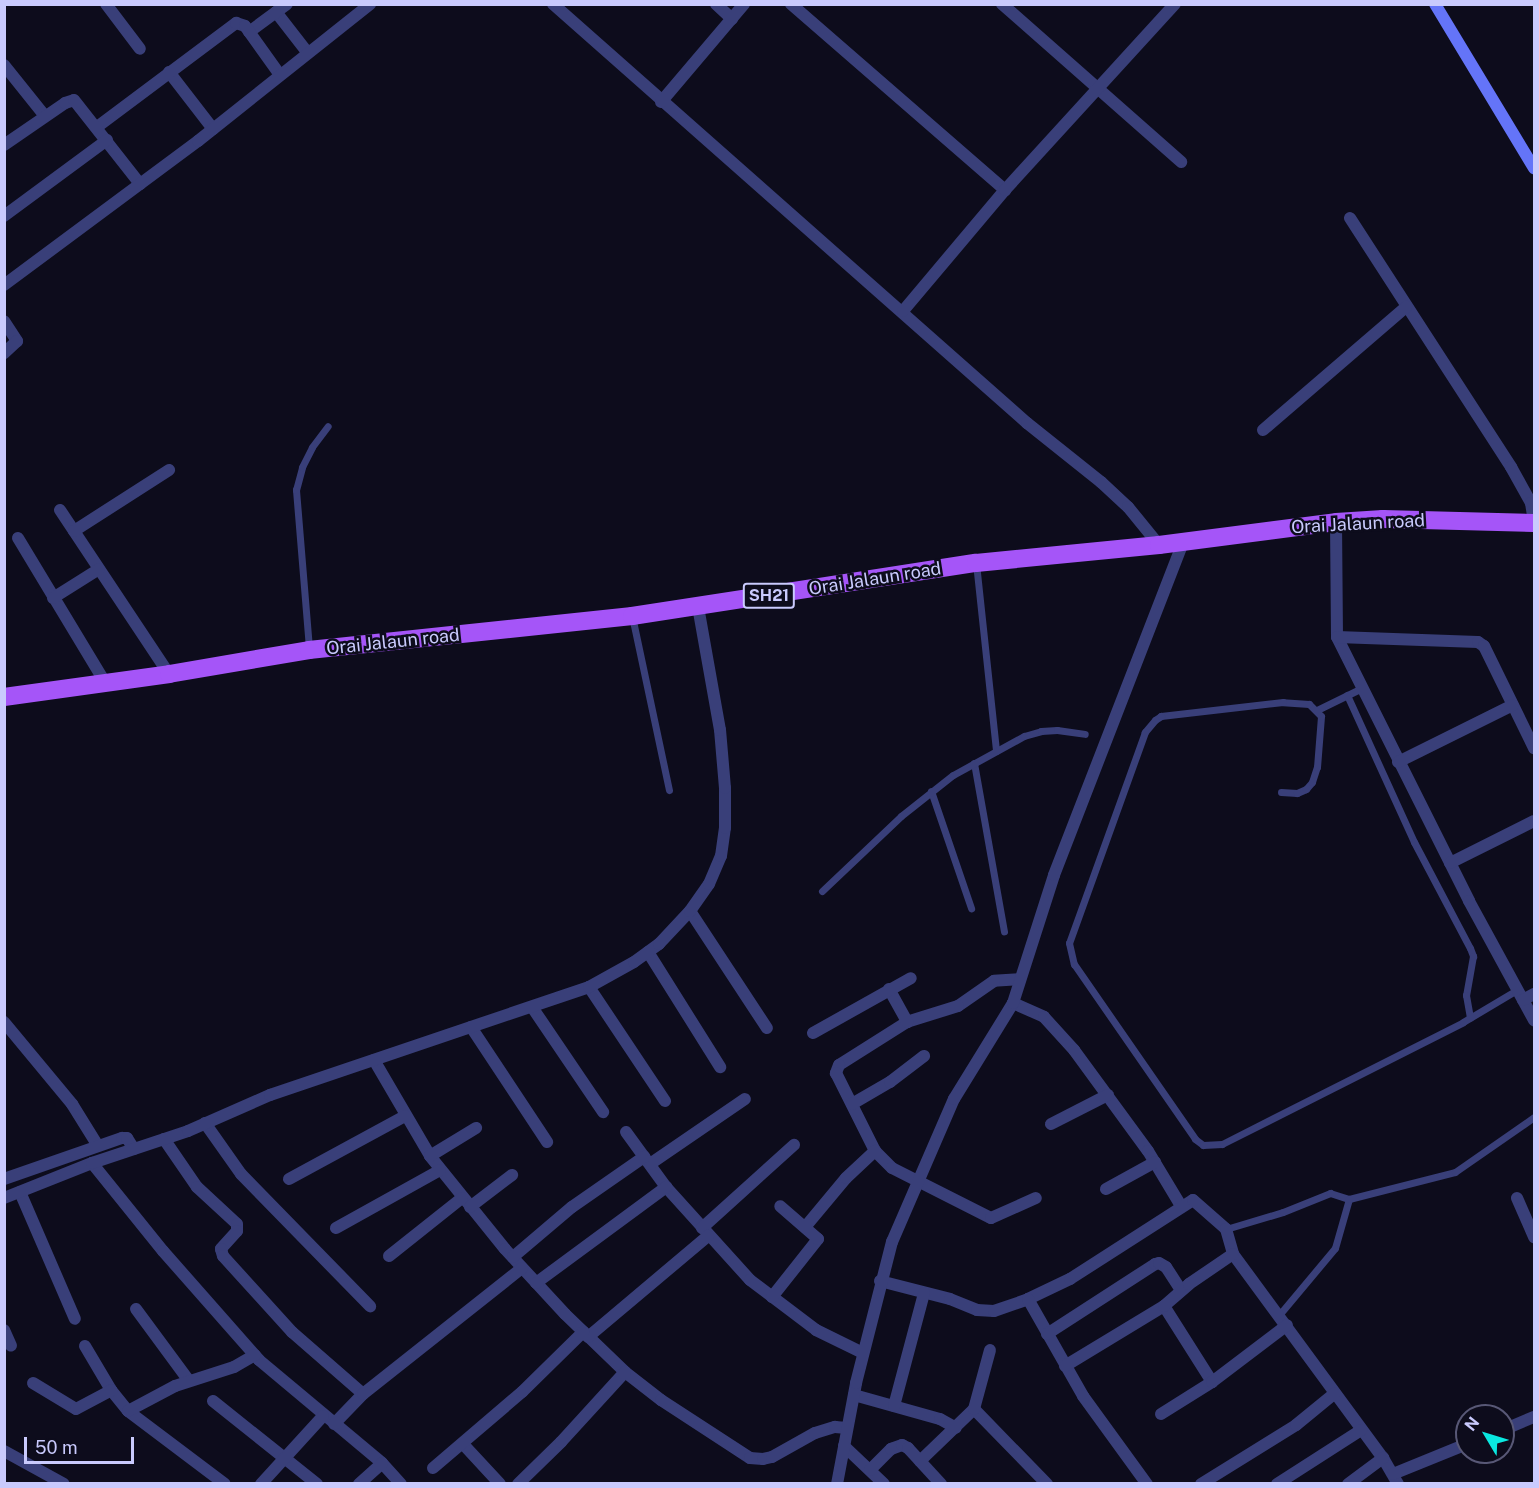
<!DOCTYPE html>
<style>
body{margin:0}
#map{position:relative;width:1539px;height:1488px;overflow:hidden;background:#0d0c1c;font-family:"Public Sans",sans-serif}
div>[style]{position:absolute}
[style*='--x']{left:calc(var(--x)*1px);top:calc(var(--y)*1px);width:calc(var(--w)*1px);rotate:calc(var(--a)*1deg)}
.lane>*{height:7px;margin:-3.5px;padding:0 3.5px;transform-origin:3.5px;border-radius:3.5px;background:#393f79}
.street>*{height:12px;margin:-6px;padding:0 6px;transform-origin:6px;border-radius:6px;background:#393f79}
.secondary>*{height:12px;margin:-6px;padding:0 6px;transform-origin:6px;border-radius:6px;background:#6474f8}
.primary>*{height:18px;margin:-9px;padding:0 9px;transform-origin:9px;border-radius:9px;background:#a555f8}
span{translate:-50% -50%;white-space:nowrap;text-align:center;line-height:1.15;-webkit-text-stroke:5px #0d0c1c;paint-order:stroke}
.shield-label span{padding:2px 4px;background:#0d0c1c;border:2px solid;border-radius:4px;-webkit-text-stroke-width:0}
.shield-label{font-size:16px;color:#c9cafd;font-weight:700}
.street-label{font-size:18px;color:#c9cafd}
.frame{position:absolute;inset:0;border:6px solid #c9cafd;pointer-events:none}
.north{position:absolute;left:1455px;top:1404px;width:60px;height:60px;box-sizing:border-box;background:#0d0c1c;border:2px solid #585876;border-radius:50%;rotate:308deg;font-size:16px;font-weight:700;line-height:24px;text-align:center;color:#c9cafd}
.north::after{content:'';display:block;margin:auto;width:21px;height:27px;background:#0ae8e0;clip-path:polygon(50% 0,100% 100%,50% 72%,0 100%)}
.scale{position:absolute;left:24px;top:1437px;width:110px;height:27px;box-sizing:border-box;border:3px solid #c9cafd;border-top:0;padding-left:8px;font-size:18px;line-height:21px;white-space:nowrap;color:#c9cafd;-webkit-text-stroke:4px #0d0c1c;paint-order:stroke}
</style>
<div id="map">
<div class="lane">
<i style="--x:976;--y:563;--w:189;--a:83.9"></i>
<i style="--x:632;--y:616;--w:178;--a:78"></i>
<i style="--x:309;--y:648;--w:159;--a:-94.7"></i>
<i style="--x:296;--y:490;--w:24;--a:-75"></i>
<i style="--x:302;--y:467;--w:22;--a:-63"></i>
<i style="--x:312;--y:447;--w:26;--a:-53"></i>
<i style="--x:1347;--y:695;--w:162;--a:65.5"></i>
<i style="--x:1414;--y:842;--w:120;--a:62.2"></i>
<i style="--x:1470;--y:948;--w:9;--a:69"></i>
<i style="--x:1473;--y:956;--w:40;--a:100"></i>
<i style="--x:1466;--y:995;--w:23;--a:80"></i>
<i style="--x:1317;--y:710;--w:50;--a:-26.1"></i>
<i style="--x:974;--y:763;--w:171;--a:79.9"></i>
<i style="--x:931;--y:791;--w:124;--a:71.1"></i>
<i style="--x:1281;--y:792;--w:16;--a:4"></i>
<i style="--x:1297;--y:793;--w:10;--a:-24"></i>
<i style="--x:1306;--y:789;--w:9;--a:-49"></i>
<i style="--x:1312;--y:782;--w:16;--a:-72"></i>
<i style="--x:1317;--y:767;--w:51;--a:-85.5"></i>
<i style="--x:1321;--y:716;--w:17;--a:-135"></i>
<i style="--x:1309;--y:704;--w:26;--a:-176"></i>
<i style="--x:1283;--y:702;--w:123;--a:173.5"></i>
<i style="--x:1161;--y:716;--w:7;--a:146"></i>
<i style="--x:1155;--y:720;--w:16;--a:130"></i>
<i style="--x:1145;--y:732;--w:224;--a:109.8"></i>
<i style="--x:1069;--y:943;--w:22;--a:77"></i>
<i style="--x:1074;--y:964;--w:213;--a:55.3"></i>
<i style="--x:1195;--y:1139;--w:10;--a:37"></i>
<i style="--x:1203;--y:1145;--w:19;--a:-3"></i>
<i style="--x:1222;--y:1144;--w:270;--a:-26.8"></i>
<i style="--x:1463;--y:1022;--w:63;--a:-30.7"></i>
<i style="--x:822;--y:891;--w:109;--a:-43.5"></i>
<i style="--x:901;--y:816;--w:66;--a:-38.3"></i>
<i style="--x:953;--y:775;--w:81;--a:-28.8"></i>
<i style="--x:1024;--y:736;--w:18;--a:-16"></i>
<i style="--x:1041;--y:731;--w:16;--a:-4"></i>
<i style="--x:1057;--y:730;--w:28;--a:8"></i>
<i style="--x:1226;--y:1229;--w:59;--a:-16.6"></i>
<i style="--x:1283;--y:1212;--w:51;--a:-22"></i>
<i style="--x:1330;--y:1193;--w:20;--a:18"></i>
<i style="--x:1279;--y:1315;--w:87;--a:-50.1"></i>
<i style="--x:1335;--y:1248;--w:51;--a:-74.1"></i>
<i style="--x:1349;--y:1199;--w:109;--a:-14.3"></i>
<i style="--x:1455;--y:1172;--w:96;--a:-34.8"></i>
</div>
<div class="street">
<i style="--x:106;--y:4;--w:56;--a:52.9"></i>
<i style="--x:553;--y:4;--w:633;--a:41.48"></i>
<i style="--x:1027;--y:423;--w:95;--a:38.6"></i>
<i style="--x:1101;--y:482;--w:37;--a:43"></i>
<i style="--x:1128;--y:507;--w:49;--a:50.8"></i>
<i style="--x:716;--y:4;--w:22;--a:43"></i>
<i style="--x:791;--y:4;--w:284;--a:41"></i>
<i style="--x:1002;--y:4;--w:239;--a:41.4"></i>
<i style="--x:276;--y:12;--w:51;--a:52.2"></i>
<i style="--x:249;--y:32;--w:47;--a:-36.4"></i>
<i style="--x:4;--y:65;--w:65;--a:51.2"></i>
<i style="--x:169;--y:72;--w:72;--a:52.3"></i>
<i style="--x:661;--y:102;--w:128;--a:-49.7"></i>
<i style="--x:97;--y:127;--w:174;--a:-36.8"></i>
<i style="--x:236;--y:23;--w:9;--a:18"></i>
<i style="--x:245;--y:26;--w:60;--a:54.5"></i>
<i style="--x:4;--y:145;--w:74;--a:-34.5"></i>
<i style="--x:65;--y:103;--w:9;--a:-18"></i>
<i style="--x:74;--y:100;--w:107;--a:51.8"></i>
<i style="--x:4;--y:216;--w:128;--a:-36.4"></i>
<i style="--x:1350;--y:218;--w:297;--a:57.1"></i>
<i style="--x:1511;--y:467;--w:41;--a:60.9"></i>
<i style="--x:1531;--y:503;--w:19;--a:81"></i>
<i style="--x:4;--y:285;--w:242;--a:-36.6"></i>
<i style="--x:198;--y:141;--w:220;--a:-38.5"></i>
<i style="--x:903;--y:311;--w:158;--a:-49.9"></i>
<i style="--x:1005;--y:190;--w:252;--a:-47.6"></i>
<i style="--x:4;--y:321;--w:24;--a:57"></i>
<i style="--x:17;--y:341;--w:18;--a:137"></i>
<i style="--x:1263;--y:430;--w:189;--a:-40.7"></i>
<i style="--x:60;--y:510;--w:197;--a:56.4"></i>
<i style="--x:1336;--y:522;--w:115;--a:89.5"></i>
<i style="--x:1337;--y:637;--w:295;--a:63.4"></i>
<i style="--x:1469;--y:901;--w:136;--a:61.4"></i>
<i style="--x:74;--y:531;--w:113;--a:-32.7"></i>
<i style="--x:18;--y:538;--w:170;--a:58.9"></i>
<i style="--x:53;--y:598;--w:54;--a:-32.2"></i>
<i style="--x:1337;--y:637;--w:141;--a:2"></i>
<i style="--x:1478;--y:642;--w:7;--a:34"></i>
<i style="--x:1484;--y:646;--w:114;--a:63.9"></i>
<i style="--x:1398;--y:762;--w:128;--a:-26.4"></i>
<i style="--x:1450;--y:863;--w:94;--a:-26.6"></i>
<i style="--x:690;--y:911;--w:140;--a:56.7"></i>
<i style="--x:648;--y:952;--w:136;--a:57.9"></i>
<i style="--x:1020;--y:979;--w:26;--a:176"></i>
<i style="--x:994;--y:981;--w:44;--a:145.2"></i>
<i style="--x:958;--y:1006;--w:53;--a:162.6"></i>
<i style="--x:907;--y:1022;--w:80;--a:147.7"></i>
<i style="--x:839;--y:1065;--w:9;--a:111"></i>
<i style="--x:836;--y:1073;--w:87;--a:63.4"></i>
<i style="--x:875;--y:1151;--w:24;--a:45"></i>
<i style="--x:892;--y:1168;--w:111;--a:26.8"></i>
<i style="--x:991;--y:1218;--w:49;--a:-24"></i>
<i style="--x:589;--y:987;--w:137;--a:56.3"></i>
<i style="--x:889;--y:989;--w:38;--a:61"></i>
<i style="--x:1523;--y:1000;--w:13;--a:-29"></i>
<i style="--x:1013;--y:1003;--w:34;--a:24"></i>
<i style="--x:1044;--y:1017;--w:45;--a:47.7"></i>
<i style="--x:1074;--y:1050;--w:125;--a:53.8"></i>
<i style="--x:1148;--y:1151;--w:64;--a:59"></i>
<i style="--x:532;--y:1007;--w:127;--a:55.9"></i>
<i style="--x:4;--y:1022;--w:107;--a:50.3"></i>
<i style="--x:72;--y:1104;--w:49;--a:58.2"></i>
<i style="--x:471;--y:1027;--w:138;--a:56.5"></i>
<i style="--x:813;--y:1033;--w:112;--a:-29.3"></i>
<i style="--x:374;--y:1060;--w:111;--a:59.7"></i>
<i style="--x:430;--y:1156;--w:119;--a:51.1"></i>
<i style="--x:505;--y:1249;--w:88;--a:47.3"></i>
<i style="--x:565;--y:1314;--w:83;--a:44"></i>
<i style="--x:625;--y:1372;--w:46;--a:37.9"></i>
<i style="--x:661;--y:1400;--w:106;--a:33.1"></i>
<i style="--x:750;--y:1458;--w:13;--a:4"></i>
<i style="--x:763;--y:1459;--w:9;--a:-13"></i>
<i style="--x:772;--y:1457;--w:49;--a:-29.2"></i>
<i style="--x:815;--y:1433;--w:21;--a:-17"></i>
<i style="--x:835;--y:1427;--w:12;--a:5"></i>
<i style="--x:852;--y:1104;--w:44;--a:-30.1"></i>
<i style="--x:890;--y:1082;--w:43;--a:-37.4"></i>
<i style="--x:205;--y:1123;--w:62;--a:54.8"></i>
<i style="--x:241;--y:1174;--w:185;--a:45.7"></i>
<i style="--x:1051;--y:1124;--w:64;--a:-27"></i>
<i style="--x:626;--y:1132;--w:68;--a:54"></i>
<i style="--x:666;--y:1187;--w:125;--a:47.9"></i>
<i style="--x:750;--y:1280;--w:83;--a:37.1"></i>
<i style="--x:816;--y:1330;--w:52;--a:26.1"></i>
<i style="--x:164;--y:1139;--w:58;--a:55.5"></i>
<i style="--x:197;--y:1187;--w:54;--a:42.8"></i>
<i style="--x:237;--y:1224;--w:7;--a:90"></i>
<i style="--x:237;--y:1231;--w:24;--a:132"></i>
<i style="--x:221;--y:1249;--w:7;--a:74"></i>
<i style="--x:223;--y:1256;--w:103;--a:47.8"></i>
<i style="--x:292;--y:1332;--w:94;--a:41.1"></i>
<i style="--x:430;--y:1156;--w:54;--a:-31.3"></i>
<i style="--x:92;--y:1163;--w:113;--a:51.1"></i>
<i style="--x:163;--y:1251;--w:145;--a:48.6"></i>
<i style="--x:259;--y:1360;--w:160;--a:39.9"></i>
<i style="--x:382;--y:1463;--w:28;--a:48"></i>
<i style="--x:650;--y:1164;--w:115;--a:-34.4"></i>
<i style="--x:4;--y:1179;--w:125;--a:-19.2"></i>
<i style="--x:122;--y:1138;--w:5;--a:0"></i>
<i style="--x:127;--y:1138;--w:13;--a:58"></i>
<i style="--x:289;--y:1179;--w:132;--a:-28.5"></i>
<i style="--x:1106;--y:1189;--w:56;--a:-28.9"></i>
<i style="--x:20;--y:1192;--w:138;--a:66.6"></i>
<i style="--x:4;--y:1198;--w:95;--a:-21.7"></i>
<i style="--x:92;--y:1163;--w:101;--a:-18.4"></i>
<i style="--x:188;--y:1131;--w:90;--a:-23.7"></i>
<i style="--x:270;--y:1095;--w:337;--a:-18.7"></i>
<i style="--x:589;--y:987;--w:51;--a:-29.1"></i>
<i style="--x:634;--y:962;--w:31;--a:-36"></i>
<i style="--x:659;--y:944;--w:45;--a:-46.8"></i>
<i style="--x:690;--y:911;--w:33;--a:-55"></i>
<i style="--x:709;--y:884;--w:30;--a:-67"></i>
<i style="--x:721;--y:856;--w:28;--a:-82"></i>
<i style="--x:725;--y:828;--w:40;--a:-90"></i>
<i style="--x:725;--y:788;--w:58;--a:-94.9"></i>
<i style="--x:720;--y:730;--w:125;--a:-100.1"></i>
<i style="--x:1517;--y:1198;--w:43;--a:66.4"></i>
<i style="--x:470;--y:1207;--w:53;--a:-37.3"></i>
<i style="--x:806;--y:1226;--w:62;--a:-50.2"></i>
<i style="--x:846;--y:1178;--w:40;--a:-43"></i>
<i style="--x:336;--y:1228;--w:119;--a:-29.1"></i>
<i style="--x:702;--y:1228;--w:124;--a:-42.1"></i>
<i style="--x:389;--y:1256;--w:93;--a:-38.5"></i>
<i style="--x:513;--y:1257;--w:77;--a:-40.3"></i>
<i style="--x:572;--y:1207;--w:88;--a:-34.8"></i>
<i style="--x:880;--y:1281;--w:72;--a:14.4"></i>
<i style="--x:950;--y:1299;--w:29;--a:22"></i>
<i style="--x:977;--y:1310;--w:17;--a:3"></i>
<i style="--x:994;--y:1311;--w:36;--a:-19"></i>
<i style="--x:1028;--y:1299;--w:47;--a:-25.5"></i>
<i style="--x:1070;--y:1279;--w:146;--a:-32.7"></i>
<i style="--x:1193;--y:1200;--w:44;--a:41.3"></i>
<i style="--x:1226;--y:1229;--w:26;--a:74"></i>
<i style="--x:1233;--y:1254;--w:253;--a:53.7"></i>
<i style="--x:1383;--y:1458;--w:30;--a:60"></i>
<i style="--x:536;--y:1283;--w:162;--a:-36.4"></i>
<i style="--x:772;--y:1297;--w:74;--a:-51.6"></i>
<i style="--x:818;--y:1239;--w:50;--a:-139"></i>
<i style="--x:1028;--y:1299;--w:112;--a:60.4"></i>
<i style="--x:1083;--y:1396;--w:109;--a:54"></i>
<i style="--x:1164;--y:1306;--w:90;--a:57.7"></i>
<i style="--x:136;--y:1309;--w:89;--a:53.6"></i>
<i style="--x:4;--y:1330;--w:17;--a:66"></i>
<i style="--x:1047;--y:1334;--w:129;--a:-32.9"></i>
<i style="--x:1155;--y:1264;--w:4;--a:-14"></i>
<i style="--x:1159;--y:1263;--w:8;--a:30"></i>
<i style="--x:1166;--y:1267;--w:27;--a:57"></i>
<i style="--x:588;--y:1337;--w:157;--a:-40.1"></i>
<i style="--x:85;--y:1346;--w:51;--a:59.4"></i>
<i style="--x:111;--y:1390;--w:27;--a:51"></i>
<i style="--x:128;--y:1411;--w:121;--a:37"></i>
<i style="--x:1065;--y:1366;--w:116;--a:-31.2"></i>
<i style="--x:1164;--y:1306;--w:33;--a:-41"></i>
<i style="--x:1189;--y:1284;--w:53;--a:-34.3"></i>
<i style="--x:33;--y:1383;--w:50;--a:31.2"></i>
<i style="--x:76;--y:1409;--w:40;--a:-28"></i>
<i style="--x:854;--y:1395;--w:89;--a:15.6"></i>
<i style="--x:940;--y:1419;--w:18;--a:29"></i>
<i style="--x:213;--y:1401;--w:133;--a:38.6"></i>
<i style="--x:894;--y:1406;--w:117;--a:-75.1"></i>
<i style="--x:974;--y:1409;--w:105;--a:45.8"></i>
<i style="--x:128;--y:1411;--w:53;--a:-28"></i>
<i style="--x:175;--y:1386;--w:62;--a:-17.9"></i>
<i style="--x:234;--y:1367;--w:24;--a:-30"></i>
<i style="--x:1161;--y:1414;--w:60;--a:-32.1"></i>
<i style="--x:1212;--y:1382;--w:94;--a:-37.2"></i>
<i style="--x:334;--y:1424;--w:42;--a:-46"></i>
<i style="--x:363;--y:1394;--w:203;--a:-38.4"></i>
<i style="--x:1503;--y:1430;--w:34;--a:-23"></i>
<i style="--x:463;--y:1444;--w:54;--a:47.2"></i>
<i style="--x:844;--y:1446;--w:55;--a:43.5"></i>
<i style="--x:4;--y:1451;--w:68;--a:28.8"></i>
<i style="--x:920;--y:1461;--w:75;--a:-43.9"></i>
<i style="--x:974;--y:1409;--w:61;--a:-74.8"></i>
<i style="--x:433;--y:1468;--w:117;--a:-40.5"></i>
<i style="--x:522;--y:1392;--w:86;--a:-44.5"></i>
<i style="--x:870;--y:1470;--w:30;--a:-45"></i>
<i style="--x:891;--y:1449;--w:12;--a:-20"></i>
<i style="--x:902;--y:1445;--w:7;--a:27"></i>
<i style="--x:908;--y:1448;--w:49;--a:47.5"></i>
<i style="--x:1393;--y:1474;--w:80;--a:-22.1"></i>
<i style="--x:261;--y:1484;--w:92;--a:-47.6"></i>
<i style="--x:359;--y:1484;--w:31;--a:-42"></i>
<i style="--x:518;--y:1484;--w:60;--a:-44.3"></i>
<i style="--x:561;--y:1442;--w:95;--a:-47.6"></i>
<i style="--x:837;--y:1484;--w:103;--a:-79.3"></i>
<i style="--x:856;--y:1383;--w:146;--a:-75.7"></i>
<i style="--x:892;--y:1242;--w:156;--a:-66.6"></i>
<i style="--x:954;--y:1099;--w:113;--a:-58.4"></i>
<i style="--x:1013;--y:1003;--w:134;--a:-72.2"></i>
<i style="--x:1054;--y:875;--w:359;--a:-68.8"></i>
<i style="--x:1201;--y:1484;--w:112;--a:-31.8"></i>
<i style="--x:1296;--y:1425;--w:50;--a:-39.4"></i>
<i style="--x:1277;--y:1484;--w:100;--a:-32.7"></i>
<i style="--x:1348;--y:1484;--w:44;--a:-36.6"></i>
</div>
<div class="secondary">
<i style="--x:1435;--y:4;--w:192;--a:58.9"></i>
</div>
<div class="primary">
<i style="--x:4;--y:697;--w:167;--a:-7.9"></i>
<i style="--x:169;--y:674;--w:142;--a:-9.7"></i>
<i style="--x:309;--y:650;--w:325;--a:-6"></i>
<i style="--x:632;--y:616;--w:348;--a:-8.8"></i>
<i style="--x:976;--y:563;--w:184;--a:-5.6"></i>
<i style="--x:1159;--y:545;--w:178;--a:-7.4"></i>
<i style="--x:1336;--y:522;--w:47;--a:-3.7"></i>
<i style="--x:1383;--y:519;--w:151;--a:1.5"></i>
</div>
<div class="shield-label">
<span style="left:769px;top:596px">SH21</span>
</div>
<div class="street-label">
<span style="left:1358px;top:524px;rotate:-3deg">Orai Jalaun road</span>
<span style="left:875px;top:579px;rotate:-9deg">Orai Jalaun road</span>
<span style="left:393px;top:642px;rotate:-6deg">Orai Jalaun road</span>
</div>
<div class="frame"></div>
<div class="north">N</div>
<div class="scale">50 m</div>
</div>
